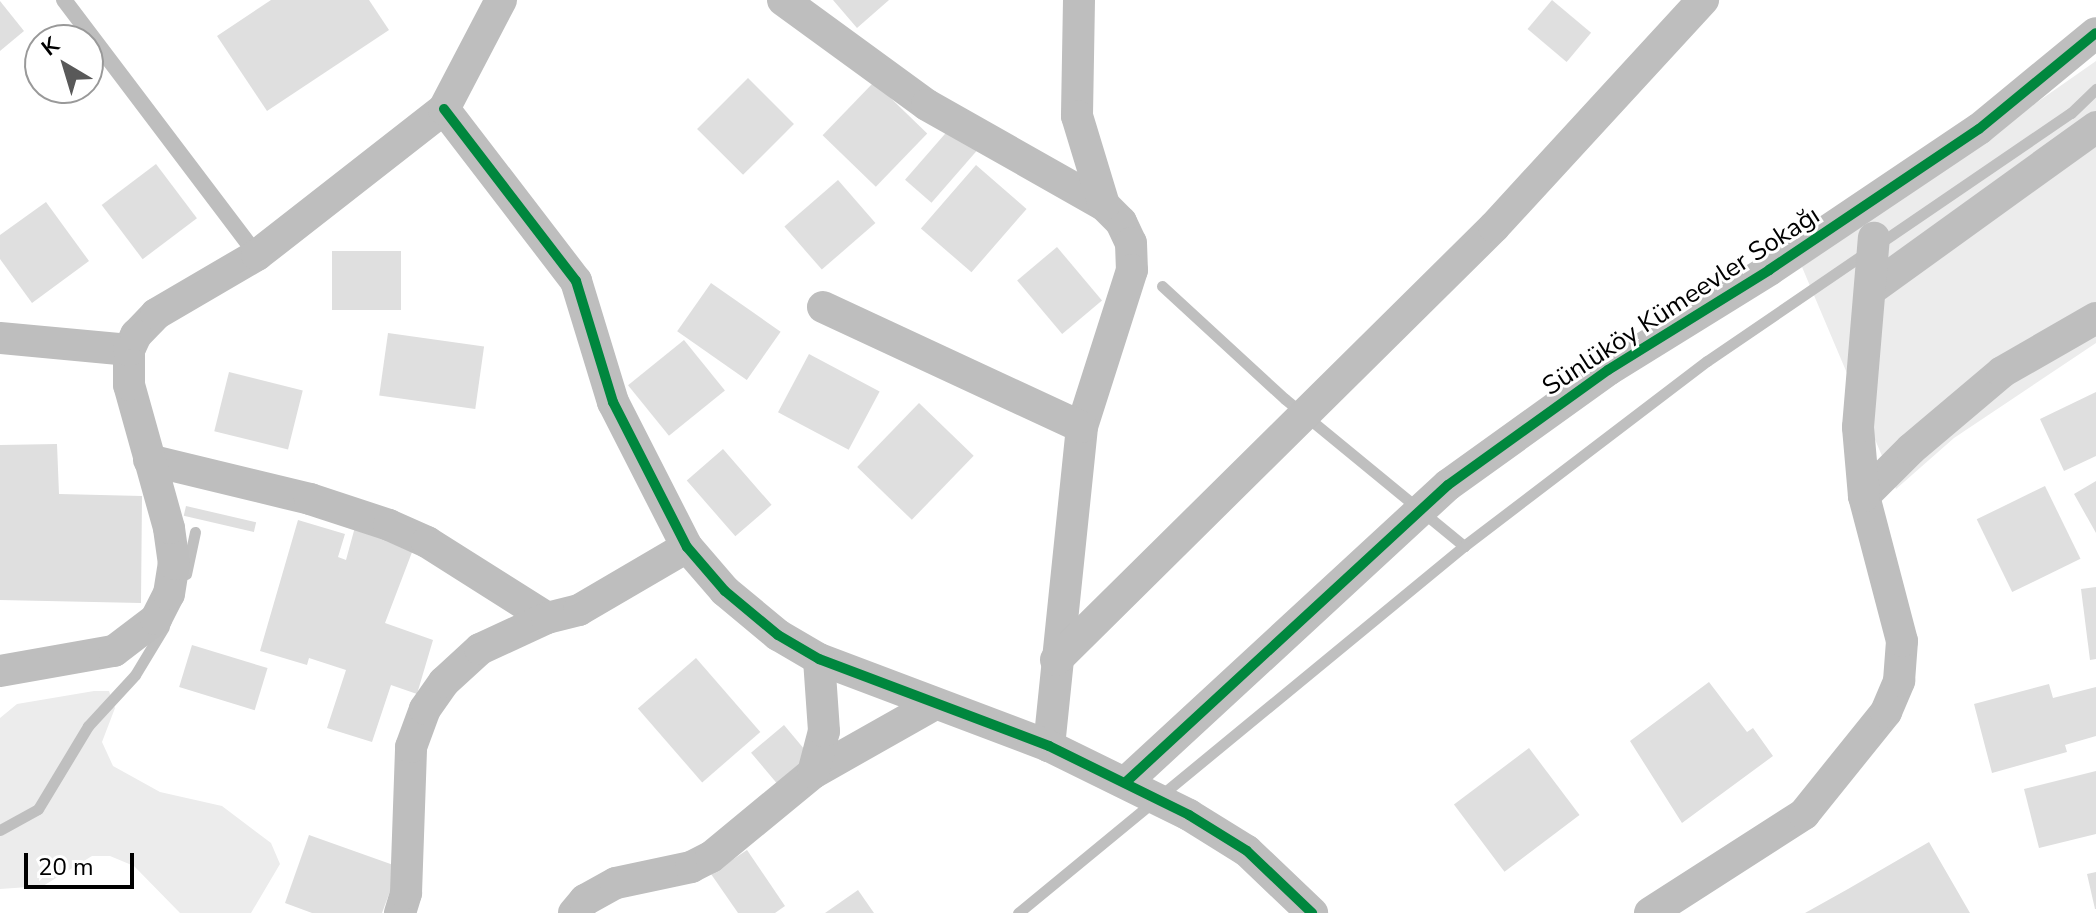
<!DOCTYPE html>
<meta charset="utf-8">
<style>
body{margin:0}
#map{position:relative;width:2096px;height:913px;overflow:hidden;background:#fff;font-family:"Nunito Sans",sans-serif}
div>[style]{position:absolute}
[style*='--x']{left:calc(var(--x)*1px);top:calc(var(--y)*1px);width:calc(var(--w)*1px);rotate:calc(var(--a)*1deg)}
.green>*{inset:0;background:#ececec}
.stream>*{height:11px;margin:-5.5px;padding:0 5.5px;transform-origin:5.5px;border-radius:5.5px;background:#bfbfbf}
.building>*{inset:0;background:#dfdfdf;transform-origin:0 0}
.service>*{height:16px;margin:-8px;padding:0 8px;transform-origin:8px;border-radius:8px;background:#bebebe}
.minor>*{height:32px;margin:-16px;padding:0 16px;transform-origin:16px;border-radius:16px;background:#bebebe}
.cycleway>*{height:10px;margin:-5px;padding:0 5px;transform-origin:5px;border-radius:5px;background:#00873e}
span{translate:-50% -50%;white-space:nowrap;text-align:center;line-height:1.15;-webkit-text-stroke:6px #fff;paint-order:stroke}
.street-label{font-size:26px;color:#000}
.north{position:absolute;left:24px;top:24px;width:80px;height:80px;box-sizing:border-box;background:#fff;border:2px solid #999;border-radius:50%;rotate:322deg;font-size:22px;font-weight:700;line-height:32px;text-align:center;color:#000}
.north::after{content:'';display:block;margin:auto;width:28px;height:36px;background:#595959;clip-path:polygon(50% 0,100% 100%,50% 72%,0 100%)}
.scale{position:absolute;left:24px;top:853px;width:110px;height:36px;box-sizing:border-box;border:4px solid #000;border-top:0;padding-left:10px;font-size:24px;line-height:28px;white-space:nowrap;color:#000;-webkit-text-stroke:6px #fff;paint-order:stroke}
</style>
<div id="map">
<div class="green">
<i style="clip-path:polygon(2096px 61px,2096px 343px,1954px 438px,1896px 489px,1802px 267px)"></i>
<i style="clip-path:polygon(94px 691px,109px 691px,115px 708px,102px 742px,113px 766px,160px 792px,222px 806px,271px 843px,280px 864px,251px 913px,180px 913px,134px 866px,110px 856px,92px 856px,43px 886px,0 889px,0 718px,17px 704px)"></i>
</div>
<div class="stream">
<i style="--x:1162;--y:286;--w:167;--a:42.6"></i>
<i style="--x:1285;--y:399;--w:232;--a:39.4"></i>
<i style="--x:186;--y:574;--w:43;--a:-77.9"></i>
<i style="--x:0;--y:830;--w:43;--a:-28.9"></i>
<i style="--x:38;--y:809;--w:97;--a:-58.9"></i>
<i style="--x:88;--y:726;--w:69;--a:-47.3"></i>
<i style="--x:135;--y:675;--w:56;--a:-58.9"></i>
<i style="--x:1018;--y:913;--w:578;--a:-39.45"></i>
<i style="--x:1464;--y:546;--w:305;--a:-37.3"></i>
<i style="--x:1707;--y:361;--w:440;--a:-34.3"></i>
<i style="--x:2071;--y:113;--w:35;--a:-44"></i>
</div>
<div class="building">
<i style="clip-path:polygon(271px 0,369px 0,389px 30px,267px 111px,217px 36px)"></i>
<i style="clip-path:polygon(833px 0,889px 0,857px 28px)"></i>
<i style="left:1552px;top:0;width:51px;height:38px;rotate:40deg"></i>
<i style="clip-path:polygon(0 1px,24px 31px,0 51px)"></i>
<i style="left:748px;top:78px;width:65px;height:72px;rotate:45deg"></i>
<i style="left:874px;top:82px;width:74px;height:74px;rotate:44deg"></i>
<i style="left:951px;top:127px;width:35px;height:70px;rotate:41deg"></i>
<i style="left:156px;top:164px;width:68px;height:68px;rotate:53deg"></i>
<i style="left:976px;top:165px;width:67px;height:84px;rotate:41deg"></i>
<i style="left:838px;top:180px;width:57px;height:71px;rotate:49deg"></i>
<i style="clip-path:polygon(46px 202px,89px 261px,32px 303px,0 259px,0 235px)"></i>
<i style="left:1057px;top:247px;width:70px;height:52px;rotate:50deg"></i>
<i style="left:332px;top:251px;width:69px;height:59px"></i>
<i style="left:711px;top:283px;width:85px;height:59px;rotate:35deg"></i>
<i style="left:388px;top:333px;width:97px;height:63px;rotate:8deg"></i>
<i style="left:684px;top:340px;width:65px;height:72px;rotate:51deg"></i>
<i style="left:809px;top:354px;width:80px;height:66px;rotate:28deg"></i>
<i style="left:229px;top:372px;width:76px;height:61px;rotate:14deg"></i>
<i style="clip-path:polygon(2096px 392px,2096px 456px,2064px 471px,2040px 419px)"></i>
<i style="left:919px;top:403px;width:76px;height:89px;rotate:44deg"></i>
<i style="clip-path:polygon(57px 444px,59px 494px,142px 496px,141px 603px,0 600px,0 445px)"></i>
<i style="left:723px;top:449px;width:74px;height:48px;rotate:49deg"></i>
<i style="clip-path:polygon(2096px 481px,2096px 533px,2074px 494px)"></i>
<i style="left:2045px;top:486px;width:81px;height:76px;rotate:64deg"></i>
<i style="left:186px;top:506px;width:72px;height:10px;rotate:13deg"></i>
<i style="clip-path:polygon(298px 520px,345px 534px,338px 557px,346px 560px,355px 527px,414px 547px,385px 623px,433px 640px,417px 694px,391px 685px,372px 742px,327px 728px,346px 670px,309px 658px,307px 665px,260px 651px)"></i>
<i style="clip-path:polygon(2096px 587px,2096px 659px,2090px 660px,2081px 589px)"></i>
<i style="left:192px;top:645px;width:79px;height:44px;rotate:17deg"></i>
<i style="left:696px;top:658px;width:98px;height:77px;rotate:49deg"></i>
<i style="clip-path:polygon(1709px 682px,1747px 732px,1753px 728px,1773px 756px,1682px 823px,1630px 741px)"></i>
<i style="clip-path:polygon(2049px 684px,2053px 698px,2096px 687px,2096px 736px,2065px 745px,2067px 752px,1992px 773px,1974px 704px)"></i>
<i style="left:784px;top:725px;width:45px;height:43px;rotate:50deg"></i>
<i style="left:1529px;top:748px;width:84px;height:94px;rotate:53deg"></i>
<i style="clip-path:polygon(2096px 771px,2096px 834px,2039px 848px,2024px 789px)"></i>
<i style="clip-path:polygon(309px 835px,399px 867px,382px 913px,312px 913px,285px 903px)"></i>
<i style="clip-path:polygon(1929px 842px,1970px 913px,1805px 913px,1848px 889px)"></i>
<i style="clip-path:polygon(747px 850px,785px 906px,775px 913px,738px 913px,711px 874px)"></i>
<i style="clip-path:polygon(2096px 872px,2096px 909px,2095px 909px,2087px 874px)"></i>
<i style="clip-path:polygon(858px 890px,874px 913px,825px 913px)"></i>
</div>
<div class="service">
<i style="--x:64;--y:0;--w:320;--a:52.9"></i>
</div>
<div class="minor">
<i style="--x:783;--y:0;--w:178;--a:36.1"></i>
<i style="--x:927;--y:105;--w:203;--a:29.5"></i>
<i style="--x:1104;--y:205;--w:24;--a:45"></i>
<i style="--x:1121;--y:222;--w:23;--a:65"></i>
<i style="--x:1131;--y:243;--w:27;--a:88"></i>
<i style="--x:1132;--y:270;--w:165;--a:107.7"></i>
<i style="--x:1082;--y:427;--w:321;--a:95.9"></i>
<i style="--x:1079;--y:0;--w:116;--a:91"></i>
<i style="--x:1077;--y:116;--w:93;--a:73.1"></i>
<i style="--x:444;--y:109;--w:217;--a:52.5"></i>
<i style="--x:576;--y:281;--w:127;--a:73"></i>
<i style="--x:613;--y:402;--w:163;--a:63"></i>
<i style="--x:687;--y:547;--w:58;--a:49.2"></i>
<i style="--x:725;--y:591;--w:69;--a:39.7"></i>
<i style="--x:778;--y:635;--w:48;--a:30.3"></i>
<i style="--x:819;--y:659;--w:246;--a:20.7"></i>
<i style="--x:1049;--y:746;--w:156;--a:26.2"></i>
<i style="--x:1189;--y:815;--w:68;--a:31.8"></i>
<i style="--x:1247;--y:851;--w:90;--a:43.6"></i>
<i style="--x:1873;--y:288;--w:275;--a:-35.8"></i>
<i style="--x:823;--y:307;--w:285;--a:24.9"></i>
<i style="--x:0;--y:338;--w:130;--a:5.3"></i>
<i style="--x:149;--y:460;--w:166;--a:13.6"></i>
<i style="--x:310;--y:499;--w:83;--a:18.2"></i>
<i style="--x:389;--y:525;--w:42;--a:24.1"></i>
<i style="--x:427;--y:542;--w:142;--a:32.3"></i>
<i style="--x:1864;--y:496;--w:66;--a:-45"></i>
<i style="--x:1911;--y:449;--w:119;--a:-40.2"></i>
<i style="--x:2002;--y:372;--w:108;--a:-29.9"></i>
<i style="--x:1056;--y:660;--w:616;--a:-44.67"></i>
<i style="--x:1494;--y:227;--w:309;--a:-47.4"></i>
<i style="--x:0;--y:671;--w:116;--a:-10"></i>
<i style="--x:114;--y:651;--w:53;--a:-37.3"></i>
<i style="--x:156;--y:619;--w:28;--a:-63"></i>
<i style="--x:169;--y:594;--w:30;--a:-81"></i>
<i style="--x:174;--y:564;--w:36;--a:-98"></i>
<i style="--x:169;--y:528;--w:148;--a:-105.6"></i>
<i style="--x:129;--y:385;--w:35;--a:-90"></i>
<i style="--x:129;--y:350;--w:17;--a:-65"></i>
<i style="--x:136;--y:335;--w:29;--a:-46"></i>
<i style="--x:156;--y:314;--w:117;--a:-30.3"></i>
<i style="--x:257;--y:255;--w:237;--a:-38"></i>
<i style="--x:444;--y:109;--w:123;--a:-62.4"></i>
<i style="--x:813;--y:773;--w:140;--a:-29.5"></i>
<i style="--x:1126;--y:782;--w:438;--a:-42.7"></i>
<i style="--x:1448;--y:485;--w:197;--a:-35.7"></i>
<i style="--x:1608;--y:370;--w:190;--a:-31.8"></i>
<i style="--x:1769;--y:270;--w:253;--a:-33.9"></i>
<i style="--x:1979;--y:129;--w:151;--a:-39.4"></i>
<i style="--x:400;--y:913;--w:21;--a:-73"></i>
<i style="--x:406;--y:893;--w:146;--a:-88"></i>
<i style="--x:411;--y:747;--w:40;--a:-69.8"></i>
<i style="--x:425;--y:709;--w:33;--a:-55"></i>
<i style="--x:444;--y:682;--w:49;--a:-42.5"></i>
<i style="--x:480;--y:649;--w:74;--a:-24.8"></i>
<i style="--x:547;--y:618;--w:33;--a:-14"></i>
<i style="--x:579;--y:610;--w:125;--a:-30.3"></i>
<i style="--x:574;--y:913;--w:17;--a:-50"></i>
<i style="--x:585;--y:900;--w:35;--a:-29"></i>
<i style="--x:616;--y:883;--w:77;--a:-12"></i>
<i style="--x:691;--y:867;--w:22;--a:-27"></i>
<i style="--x:711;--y:857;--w:132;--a:-39.5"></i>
<i style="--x:813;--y:773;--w:43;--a:-75.3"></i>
<i style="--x:824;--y:731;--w:72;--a:-94"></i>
<i style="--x:1650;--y:913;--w:183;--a:-32.7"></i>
<i style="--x:1804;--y:814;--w:131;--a:-51.2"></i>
<i style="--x:1886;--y:712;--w:34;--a:-67"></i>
<i style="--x:1899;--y:681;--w:40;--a:-85.7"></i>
<i style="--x:1902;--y:641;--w:150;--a:-104.7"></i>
<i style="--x:1864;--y:496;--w:69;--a:-95"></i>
<i style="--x:1858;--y:427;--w:190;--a:-85.2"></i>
</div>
<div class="cycleway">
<i style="--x:444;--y:109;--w:217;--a:52.5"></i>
<i style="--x:576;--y:281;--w:127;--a:73"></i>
<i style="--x:613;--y:402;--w:163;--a:63"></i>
<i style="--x:687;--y:547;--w:58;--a:49.2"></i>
<i style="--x:725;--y:591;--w:69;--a:39.7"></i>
<i style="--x:778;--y:635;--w:48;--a:30.3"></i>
<i style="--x:819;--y:659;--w:246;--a:20.7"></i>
<i style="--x:1049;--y:746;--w:156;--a:26.2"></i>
<i style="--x:1189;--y:815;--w:68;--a:31.8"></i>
<i style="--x:1247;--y:851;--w:90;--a:43.6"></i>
<i style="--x:1126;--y:782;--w:438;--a:-42.7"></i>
<i style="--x:1448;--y:485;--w:197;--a:-35.7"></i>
<i style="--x:1608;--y:370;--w:190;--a:-31.8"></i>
<i style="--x:1769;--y:270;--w:253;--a:-33.9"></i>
<i style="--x:1979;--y:129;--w:151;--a:-39.4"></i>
</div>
<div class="street-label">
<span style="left:1681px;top:301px;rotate:-33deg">Sünlüköy Kümeevler Sokağı</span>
</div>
<div class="north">K</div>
<div class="scale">20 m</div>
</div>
